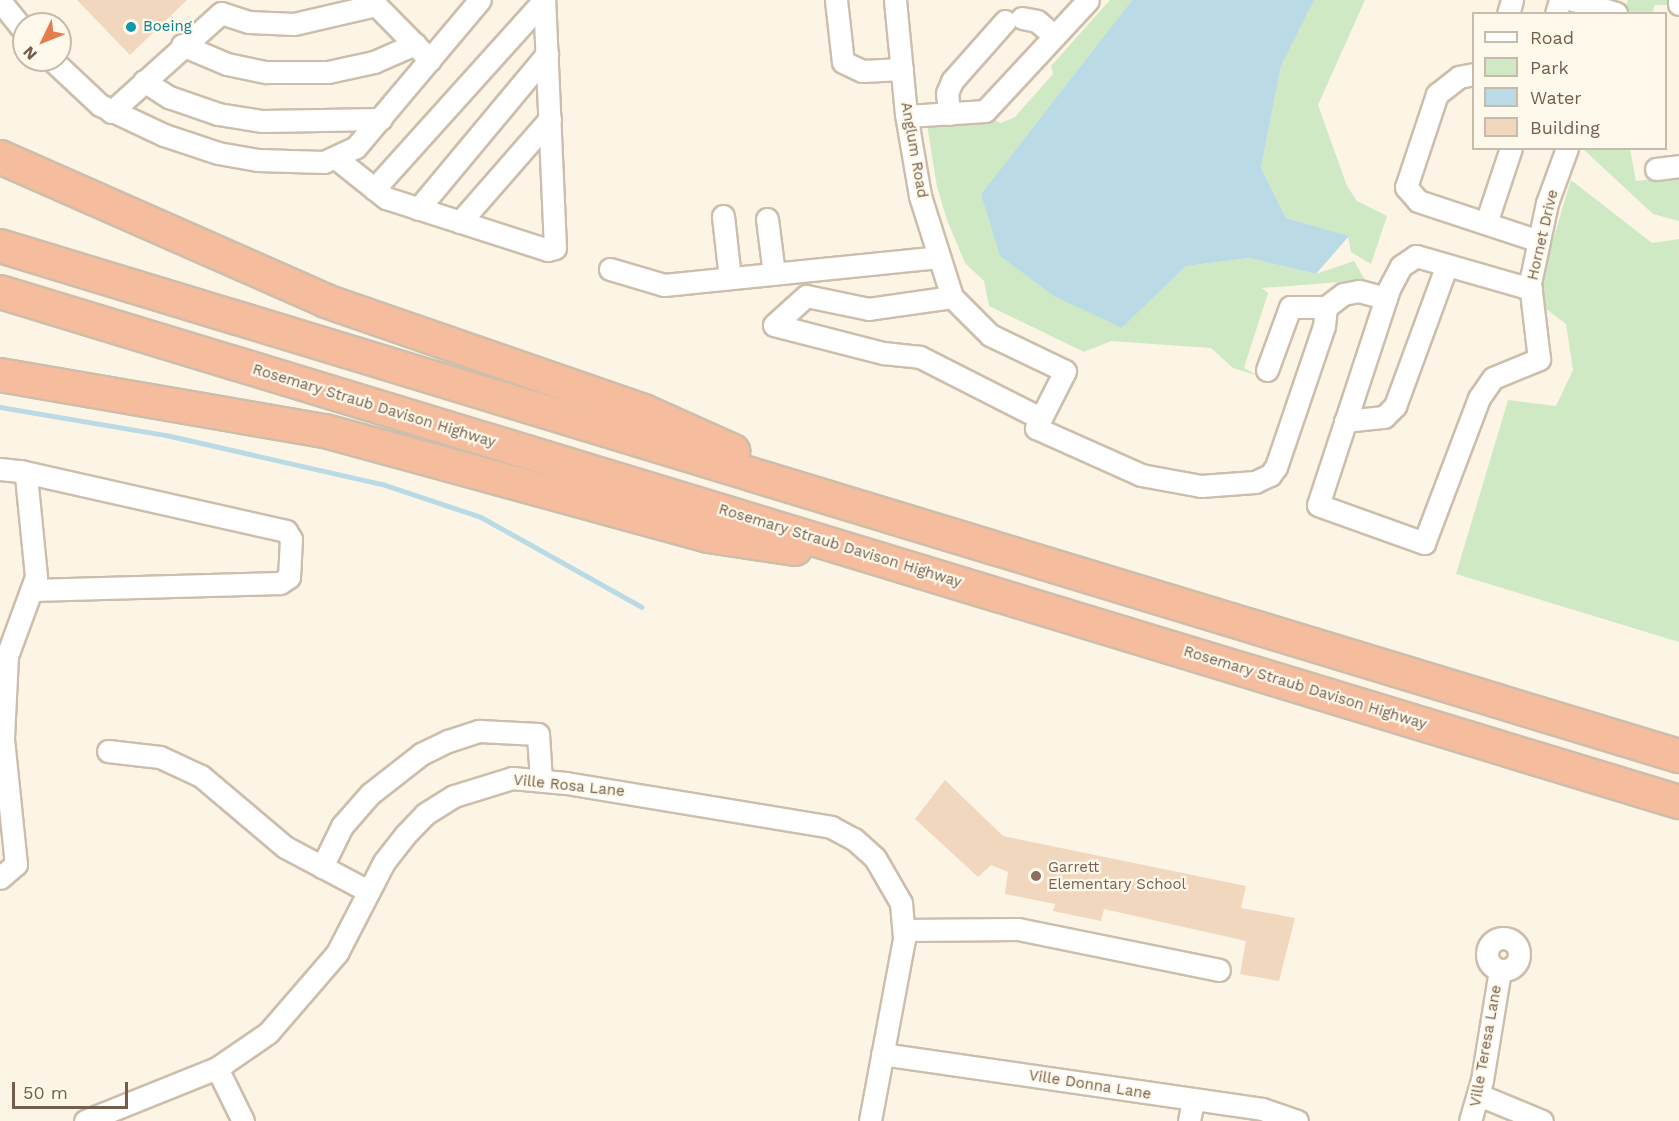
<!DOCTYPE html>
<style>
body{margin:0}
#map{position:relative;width:1679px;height:1121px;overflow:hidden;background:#fcf5e5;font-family:"Work Sans",sans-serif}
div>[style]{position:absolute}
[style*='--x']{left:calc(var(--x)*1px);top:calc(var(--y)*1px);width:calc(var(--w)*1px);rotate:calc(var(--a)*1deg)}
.green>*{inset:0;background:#cfe9c4}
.water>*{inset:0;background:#badbe5}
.stream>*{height:4.5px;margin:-2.25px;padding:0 2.25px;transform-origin:2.25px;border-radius:2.25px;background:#badbe5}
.building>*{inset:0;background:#f1d7bd}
.roads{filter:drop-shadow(2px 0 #cdbeac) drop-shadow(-2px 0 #cdbeac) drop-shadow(0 2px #cdbeac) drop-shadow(0 -2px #cdbeac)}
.minor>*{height:21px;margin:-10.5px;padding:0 10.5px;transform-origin:10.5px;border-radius:10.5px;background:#fff}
.minor>.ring{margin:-10.5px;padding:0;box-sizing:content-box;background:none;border:21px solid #fff;border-radius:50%}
.highway>*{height:32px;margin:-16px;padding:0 16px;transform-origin:16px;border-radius:16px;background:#f5bd9d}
.dots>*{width:16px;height:16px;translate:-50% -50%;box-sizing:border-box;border:3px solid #fff9eb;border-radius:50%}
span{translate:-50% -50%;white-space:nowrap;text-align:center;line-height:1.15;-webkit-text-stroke:4.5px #fff9eb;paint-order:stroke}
.culture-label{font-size:15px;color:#0d838f}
.left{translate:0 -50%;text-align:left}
.street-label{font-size:15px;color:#745e4b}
.education-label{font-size:15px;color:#785e54}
.legend{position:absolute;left:1472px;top:12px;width:195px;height:138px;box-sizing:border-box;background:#fff9eb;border:2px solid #c7bbab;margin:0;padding:8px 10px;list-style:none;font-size:18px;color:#745e4b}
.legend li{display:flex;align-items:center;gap:12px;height:30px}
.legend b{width:30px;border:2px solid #c7bbab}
.north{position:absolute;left:12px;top:12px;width:60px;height:60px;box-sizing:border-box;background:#fff9eb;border:2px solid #c7bbab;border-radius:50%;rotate:227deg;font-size:16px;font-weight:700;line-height:24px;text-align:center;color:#745e4b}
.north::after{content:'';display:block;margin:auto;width:21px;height:27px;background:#e37d4d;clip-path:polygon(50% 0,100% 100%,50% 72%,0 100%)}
.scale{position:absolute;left:12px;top:1082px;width:116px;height:27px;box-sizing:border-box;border:3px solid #745e4b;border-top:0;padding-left:8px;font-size:18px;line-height:21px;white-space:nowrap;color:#745e4b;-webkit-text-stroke:4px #fff9eb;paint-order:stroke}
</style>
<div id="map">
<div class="green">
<i style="clip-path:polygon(1110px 0,1132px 0,981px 194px,1122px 328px,1186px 266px,1249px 258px,1316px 274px,1354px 261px,1365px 280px,1262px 288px,1268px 293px,1244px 368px,1258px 376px,1233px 368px,1211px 348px,1111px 341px,1084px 352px,989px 306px,984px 281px,965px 263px,947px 220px,937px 187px,927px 124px,989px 118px,1001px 123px,1015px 117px,1053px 74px,1051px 66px)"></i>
<i style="clip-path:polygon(1314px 0,1365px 0,1318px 105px,1347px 186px,1357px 201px,1387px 216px,1371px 264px,1351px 252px,1348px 236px,1286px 218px,1261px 168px,1281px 66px)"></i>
<i style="clip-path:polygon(1628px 0,1670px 0,1670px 5px,1655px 5px,1652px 13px,1623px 14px)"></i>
<i style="clip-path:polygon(1583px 149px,1630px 149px,1636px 181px,1679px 176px,1679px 221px,1653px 214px)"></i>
<i style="clip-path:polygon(1571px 180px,1652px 243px,1679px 239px,1679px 642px,1456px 574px,1508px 400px,1556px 406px,1573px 370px,1566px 324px,1545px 308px,1541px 279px)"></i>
</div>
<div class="water">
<i style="clip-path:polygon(1132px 0,1314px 0,1281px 66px,1261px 168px,1286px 218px,1349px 236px,1316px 274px,1249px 258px,1186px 266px,1122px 328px,1054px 296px,1000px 256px,981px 194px)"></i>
</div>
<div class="stream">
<i style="--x:0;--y:407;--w:168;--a:9.6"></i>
<i style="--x:166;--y:435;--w:221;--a:12.8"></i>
<i style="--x:382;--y:484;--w:104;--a:18.4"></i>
<i style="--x:481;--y:517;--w:184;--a:29.2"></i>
</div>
<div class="building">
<i style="clip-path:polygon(77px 0,187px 0,130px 55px)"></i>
<i style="clip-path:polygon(945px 780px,1003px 836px,1246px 886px,1241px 908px,1295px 918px,1279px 981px,1240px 974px,1246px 941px,1104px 909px,1101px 921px,1053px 911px,1055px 904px,1005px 894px,1008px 872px,991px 865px,978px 877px,915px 819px)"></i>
</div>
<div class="roads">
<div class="minor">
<i style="--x:836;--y:0;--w:62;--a:83.6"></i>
<i style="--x:843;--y:62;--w:21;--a:25"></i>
<i style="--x:862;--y:71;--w:40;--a:-2.9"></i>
<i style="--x:895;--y:0;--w:115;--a:84.5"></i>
<i style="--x:906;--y:114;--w:83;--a:80.3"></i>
<i style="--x:920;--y:196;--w:106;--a:72.4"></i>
<i style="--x:952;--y:297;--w:54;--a:45"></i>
<i style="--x:990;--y:335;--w:83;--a:25.6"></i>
<i style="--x:1065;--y:371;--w:64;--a:117"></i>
<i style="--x:1036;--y:428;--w:115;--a:24.1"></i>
<i style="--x:1141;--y:475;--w:61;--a:10.4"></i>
<i style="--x:1201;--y:486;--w:54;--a:-4.2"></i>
<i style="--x:1255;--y:482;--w:17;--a:-25"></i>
<i style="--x:1270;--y:475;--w:10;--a:-53"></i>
<i style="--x:1276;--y:467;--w:149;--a:-71.2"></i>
<i style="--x:1324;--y:326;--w:19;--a:-84"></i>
<i style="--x:1573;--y:0;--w:45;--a:16.8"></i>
<i style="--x:1679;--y:0;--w:4;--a:90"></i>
<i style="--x:0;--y:1;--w:38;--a:51"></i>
<i style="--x:1508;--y:14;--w:15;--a:-74"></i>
<i style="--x:1556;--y:14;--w:15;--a:-74"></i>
<i style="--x:1022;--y:18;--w:15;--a:11"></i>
<i style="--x:1037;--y:21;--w:23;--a:41"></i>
<i style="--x:182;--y:45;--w:49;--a:22.9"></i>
<i style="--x:227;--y:64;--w:40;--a:12"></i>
<i style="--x:266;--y:72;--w:62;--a:0"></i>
<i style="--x:328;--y:72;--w:47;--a:-12.3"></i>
<i style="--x:374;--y:62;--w:45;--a:-23.7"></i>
<i style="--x:52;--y:60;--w:66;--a:43.2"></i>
<i style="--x:100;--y:105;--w:71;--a:25.1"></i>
<i style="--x:164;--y:135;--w:57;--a:18.4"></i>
<i style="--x:218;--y:153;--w:41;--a:9.9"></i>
<i style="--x:258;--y:160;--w:66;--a:1.7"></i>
<i style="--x:324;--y:162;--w:35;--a:-25"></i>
<i style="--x:356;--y:147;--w:192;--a:-49.9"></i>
<i style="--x:1474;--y:74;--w:15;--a:169"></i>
<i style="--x:1459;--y:77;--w:28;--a:142"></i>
<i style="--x:1437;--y:94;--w:98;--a:108.4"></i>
<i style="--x:1406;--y:187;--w:18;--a:49"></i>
<i style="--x:1418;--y:201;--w:127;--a:18.3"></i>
<i style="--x:144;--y:81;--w:30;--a:33"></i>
<i style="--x:169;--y:97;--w:52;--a:19.1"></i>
<i style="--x:218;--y:114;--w:45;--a:9"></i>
<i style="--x:262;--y:121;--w:119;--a:-1"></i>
<i style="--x:111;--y:112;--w:148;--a:-42"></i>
<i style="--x:221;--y:13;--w:29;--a:18"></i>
<i style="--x:249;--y:22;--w:45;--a:2.5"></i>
<i style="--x:294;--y:24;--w:84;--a:-13"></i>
<i style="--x:376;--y:5;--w:77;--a:45.5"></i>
<i style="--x:949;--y:114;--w:21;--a:-95"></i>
<i style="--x:947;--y:93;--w:13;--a:-67"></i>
<i style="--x:952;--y:81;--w:80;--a:-48.5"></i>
<i style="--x:907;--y:116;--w:78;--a:-3.7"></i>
<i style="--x:985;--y:111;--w:151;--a:-47.1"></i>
<i style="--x:337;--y:159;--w:63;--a:38.5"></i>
<i style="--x:386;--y:198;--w:170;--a:17.8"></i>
<i style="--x:548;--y:250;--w:7;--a:-16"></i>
<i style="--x:555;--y:248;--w:248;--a:-92.5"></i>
<i style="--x:1656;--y:169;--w:23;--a:-7"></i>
<i style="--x:374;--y:189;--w:254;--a:-48"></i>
<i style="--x:418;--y:209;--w:202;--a:-50.2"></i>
<i style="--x:723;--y:216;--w:62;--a:83.6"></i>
<i style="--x:767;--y:219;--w:55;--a:82.7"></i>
<i style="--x:460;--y:222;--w:137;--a:-48.9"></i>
<i style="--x:1486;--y:223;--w:79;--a:-71.6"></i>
<i style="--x:610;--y:269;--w:56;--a:16.5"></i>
<i style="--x:664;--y:285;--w:276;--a:-5.8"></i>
<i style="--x:1531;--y:289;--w:120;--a:-164"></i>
<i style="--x:1416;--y:256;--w:18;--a:146"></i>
<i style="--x:1401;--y:266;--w:26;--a:118"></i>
<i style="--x:1389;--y:289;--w:227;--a:108.2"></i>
<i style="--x:1318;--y:505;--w:113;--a:19.7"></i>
<i style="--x:1424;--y:543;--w:155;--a:-69.2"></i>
<i style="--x:1479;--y:398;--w:24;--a:-55"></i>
<i style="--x:1493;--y:378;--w:50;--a:-22.4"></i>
<i style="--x:1539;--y:359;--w:77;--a:-96.8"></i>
<i style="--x:1530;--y:283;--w:82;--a:-78"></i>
<i style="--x:1547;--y:203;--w:59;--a:-70"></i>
<i style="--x:952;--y:297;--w:84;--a:171.8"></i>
<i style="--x:869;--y:309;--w:64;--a:-168.3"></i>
<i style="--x:806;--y:296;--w:43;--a:137.8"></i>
<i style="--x:774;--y:325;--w:113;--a:14.4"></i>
<i style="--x:883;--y:353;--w:37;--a:6"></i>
<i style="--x:920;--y:357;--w:135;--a:26.9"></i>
<i style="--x:1267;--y:370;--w:67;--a:-69.9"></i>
<i style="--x:1290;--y:307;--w:36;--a:0"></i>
<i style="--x:1326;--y:307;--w:21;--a:-37"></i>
<i style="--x:1343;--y:294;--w:16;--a:-11"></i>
<i style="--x:1359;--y:291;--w:28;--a:15"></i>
<i style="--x:1345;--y:421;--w:39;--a:-6"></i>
<i style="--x:1384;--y:417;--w:16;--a:-45"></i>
<i style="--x:1395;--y:406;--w:150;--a:-69.8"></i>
<i style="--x:0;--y:469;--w:20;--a:6"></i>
<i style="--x:20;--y:471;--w:8;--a:40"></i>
<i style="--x:26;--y:476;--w:101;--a:84.3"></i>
<i style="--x:36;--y:577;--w:84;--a:110.2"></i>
<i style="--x:7;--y:656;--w:83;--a:92.8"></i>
<i style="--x:3;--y:739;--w:126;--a:84.1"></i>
<i style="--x:16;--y:864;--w:21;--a:139"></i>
<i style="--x:20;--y:471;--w:273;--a:12.7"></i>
<i style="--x:286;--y:531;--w:9;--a:58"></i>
<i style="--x:291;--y:539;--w:38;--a:93"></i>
<i style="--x:289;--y:577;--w:11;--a:146"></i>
<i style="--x:280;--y:583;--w:248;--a:178.4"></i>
<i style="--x:108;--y:751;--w:52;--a:6.6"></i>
<i style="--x:160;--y:757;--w:45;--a:24.9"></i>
<i style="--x:201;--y:776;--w:110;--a:40.2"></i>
<i style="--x:285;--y:847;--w:94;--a:27.9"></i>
<i style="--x:322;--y:867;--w:46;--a:-64"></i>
<i style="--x:342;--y:826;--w:43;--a:-48.8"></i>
<i style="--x:370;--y:794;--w:65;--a:-38.1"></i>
<i style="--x:421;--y:754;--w:30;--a:-26"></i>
<i style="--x:448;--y:741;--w:33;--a:-18"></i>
<i style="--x:479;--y:731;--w:59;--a:2.9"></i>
<i style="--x:538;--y:734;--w:46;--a:86.3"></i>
<i style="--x:904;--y:930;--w:114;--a:-0.5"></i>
<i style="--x:1018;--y:929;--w:205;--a:11.5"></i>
<i class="ring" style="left:1487px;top:938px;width:11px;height:11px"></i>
<i style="--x:882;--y:1054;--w:384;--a:8.2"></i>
<i style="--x:1262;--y:1109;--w:37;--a:19"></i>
<i style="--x:217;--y:1068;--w:59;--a:63.9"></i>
<i style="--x:1479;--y:1095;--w:68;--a:22.4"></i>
<i style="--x:85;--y:1121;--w:142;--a:-21.9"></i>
<i style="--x:217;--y:1068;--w:62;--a:-34.5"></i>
<i style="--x:268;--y:1033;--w:106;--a:-49.2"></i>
<i style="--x:337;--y:953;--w:102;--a:-62.7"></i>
<i style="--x:384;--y:862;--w:34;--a:-52"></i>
<i style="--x:405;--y:835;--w:29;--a:-46"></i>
<i style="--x:425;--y:814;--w:34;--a:-32"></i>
<i style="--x:454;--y:796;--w:61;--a:-17.2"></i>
<i style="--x:512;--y:778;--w:54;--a:5.3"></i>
<i style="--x:566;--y:783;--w:269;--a:9.4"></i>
<i style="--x:831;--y:827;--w:26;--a:28"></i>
<i style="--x:854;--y:839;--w:28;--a:42"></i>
<i style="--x:875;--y:858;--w:52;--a:60"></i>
<i style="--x:901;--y:903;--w:36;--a:85"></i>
<i style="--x:904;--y:939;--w:185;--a:100.6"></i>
<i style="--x:1189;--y:1121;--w:20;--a:-79"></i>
<i style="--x:1470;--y:1121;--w:43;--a:-73.7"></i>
<i style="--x:1482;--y:1080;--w:111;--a:-80.7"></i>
</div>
<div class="highway">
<i style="--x:0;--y:157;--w:356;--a:23.8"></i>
<i style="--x:326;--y:301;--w:336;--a:19.1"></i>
<i style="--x:644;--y:411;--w:98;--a:24.2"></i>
<i style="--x:0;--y:246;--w:1755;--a:16.9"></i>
<i style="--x:0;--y:292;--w:1755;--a:16.9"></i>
<i style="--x:0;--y:375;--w:330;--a:9.8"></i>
<i style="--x:325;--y:431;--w:397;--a:15.3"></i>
<i style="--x:708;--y:536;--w:88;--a:8.5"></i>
</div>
</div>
<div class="dots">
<i style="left:131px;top:27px;background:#0f9aa8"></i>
<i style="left:1036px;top:876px;background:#8d6e63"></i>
</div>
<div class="culture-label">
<span class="left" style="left:143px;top:27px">Boeing</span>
</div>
<div class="street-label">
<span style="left:914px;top:150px;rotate:80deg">Anglum Road</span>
<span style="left:1543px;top:235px;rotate:-77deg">Hornet Drive</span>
<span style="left:374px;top:406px;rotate:17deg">Rosemary Straub Davison Highway</span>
<span style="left:840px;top:546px;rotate:17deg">Rosemary Straub Davison Highway</span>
<span style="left:1305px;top:688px;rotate:17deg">Rosemary Straub Davison Highway</span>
<span style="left:569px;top:786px;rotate:6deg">Ville Rosa Lane</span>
<span style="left:1486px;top:1046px;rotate:-80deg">Ville Teresa Lane</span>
<span style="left:1090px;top:1085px;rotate:9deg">Ville Donna Lane</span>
</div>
<div class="education-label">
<span class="left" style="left:1048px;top:876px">Garrett<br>Elementary School</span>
</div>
<ul class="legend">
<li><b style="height:8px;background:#fff"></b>Road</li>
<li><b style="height:16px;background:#cfe9c4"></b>Park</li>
<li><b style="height:16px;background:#badbe5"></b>Water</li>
<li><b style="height:16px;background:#f1d7bd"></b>Building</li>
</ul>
<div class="north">N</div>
<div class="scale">50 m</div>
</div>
